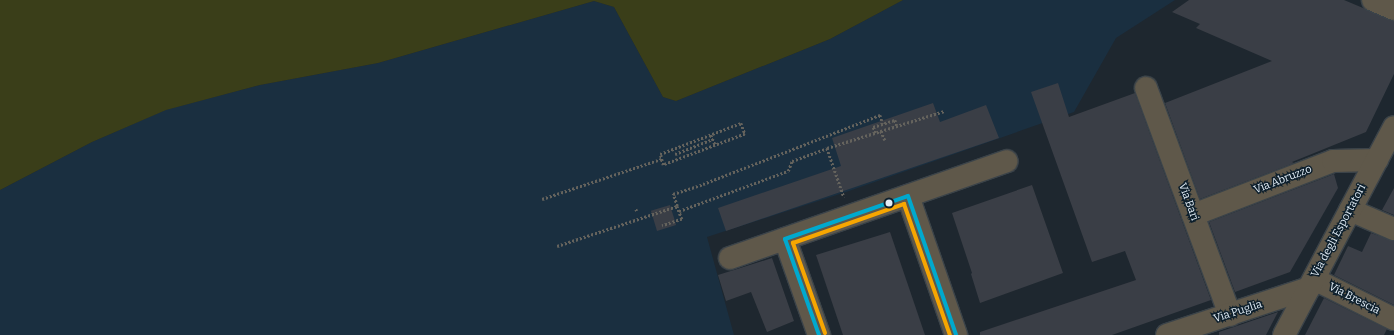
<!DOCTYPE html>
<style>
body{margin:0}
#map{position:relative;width:1394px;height:335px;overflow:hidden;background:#1e272f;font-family:Bitter,serif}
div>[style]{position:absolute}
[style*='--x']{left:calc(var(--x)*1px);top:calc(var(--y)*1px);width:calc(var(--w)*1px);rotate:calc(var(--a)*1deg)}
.built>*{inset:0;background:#1a2f40}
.green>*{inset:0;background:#3a3e19}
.building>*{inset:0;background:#3a3e46;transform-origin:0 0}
.path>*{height:2.5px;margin-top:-1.25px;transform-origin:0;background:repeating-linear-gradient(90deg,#65635d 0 2px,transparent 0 4px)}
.roads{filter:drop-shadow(1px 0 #3b4349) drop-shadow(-1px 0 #3b4349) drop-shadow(0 1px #3b4349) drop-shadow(0 -1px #3b4349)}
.minor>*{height:22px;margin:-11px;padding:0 11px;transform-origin:11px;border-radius:11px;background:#5f584a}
.bus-1>*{height:4px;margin:-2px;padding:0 2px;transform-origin:2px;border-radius:2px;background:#00a9ce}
.bus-2>*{height:4px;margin:-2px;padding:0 2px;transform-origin:2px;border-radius:2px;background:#f7a600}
.dots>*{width:11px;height:11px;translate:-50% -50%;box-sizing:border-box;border:2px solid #0d1f2c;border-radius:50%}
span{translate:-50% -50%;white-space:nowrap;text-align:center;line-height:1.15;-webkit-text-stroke:3px #0d1f2c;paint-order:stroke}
.street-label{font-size:11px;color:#e1ecf5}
</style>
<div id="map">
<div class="built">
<i style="clip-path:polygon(903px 0,1175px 0,1116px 38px,1074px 112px,849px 191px,707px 237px,734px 335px,0 335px,0 190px,92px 142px,165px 110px,260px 85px,378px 63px,594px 1px,614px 7px,663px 97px,676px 101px,830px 39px)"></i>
</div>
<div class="green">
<i style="clip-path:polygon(0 0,903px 0,830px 39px,676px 101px,663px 97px,614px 7px,594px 1px,378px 63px,260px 85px,166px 110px,92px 142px,0 190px)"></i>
</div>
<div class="building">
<i style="clip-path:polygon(1189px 0,1344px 0,1394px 21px,1394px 74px,1366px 132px,1292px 162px,1294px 163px,1200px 199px,1165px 103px,1272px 61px,1196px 28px,1200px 24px,1172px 12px)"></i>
<i style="clip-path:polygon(1058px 83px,1069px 117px,1135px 93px,1211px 300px,1112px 335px,980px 335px,980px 332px,1136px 280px,1125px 251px,1092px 262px,1031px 92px)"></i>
<i style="clip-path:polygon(933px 103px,940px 122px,986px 105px,999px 138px,726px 231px,718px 208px,841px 166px,832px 138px)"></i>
<i style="clip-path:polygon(1334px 174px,1338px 188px,1290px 272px,1235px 292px,1209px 222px)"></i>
<i style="clip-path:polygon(1032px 185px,1063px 273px,980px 303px,971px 274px,972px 273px,952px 213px)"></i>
<i style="clip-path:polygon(1394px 188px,1394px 215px,1382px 210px)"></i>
<i style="left:670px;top:205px;width:21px;height:20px;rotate:73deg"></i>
<i style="clip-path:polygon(890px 232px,925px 335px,843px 335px,816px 255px)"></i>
<i style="clip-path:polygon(1371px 233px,1394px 241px,1394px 305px,1334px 275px,1348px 246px,1362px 252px)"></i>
<i style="clip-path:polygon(772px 258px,794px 321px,767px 332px,751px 292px,726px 301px,718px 275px)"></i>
<i style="clip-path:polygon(1324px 298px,1387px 329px,1384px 335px,1305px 335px)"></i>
<i style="clip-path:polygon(1278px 312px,1266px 335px,1219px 335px,1219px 332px)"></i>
</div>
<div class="path">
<i style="--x:741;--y:123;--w:12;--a:70"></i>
<i style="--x:745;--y:134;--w:88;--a:159.3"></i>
<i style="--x:663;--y:165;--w:11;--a:-105"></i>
<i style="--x:660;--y:154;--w:87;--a:-20.9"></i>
<i style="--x:881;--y:131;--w:10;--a:66"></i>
<i style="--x:875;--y:133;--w:6;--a:-108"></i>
<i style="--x:873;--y:127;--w:23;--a:-18"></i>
<i style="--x:895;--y:120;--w:6;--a:72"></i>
<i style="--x:711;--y:135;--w:12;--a:66"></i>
<i style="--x:827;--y:148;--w:123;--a:-17.5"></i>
<i style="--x:675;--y:154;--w:41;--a:-21.5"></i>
<i style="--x:542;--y:199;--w:126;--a:-18.6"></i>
<i style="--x:677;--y:206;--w:13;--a:-108"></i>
<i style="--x:673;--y:194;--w:32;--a:-18"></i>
<i style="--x:703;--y:184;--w:190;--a:-21.3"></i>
<i style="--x:880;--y:115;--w:9;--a:72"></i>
<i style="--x:636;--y:209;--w:2;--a:63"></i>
<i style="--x:679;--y:211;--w:116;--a:-20.2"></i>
<i style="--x:788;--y:171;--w:11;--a:-68"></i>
<i style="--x:792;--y:161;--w:37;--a:-20"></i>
<i style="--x:827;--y:148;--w:52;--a:70.9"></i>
<i style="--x:557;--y:246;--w:126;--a:-18.4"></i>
<i style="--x:677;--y:206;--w:14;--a:69"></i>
<i style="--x:682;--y:219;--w:21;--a:161"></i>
</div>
<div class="roads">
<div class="minor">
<i style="--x:1373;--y:0;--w:23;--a:23"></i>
<i style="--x:1146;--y:88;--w:242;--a:69.7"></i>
<i style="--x:908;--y:196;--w:147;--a:70.9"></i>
<i style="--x:1350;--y:210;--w:48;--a:23.4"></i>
<i style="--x:1193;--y:215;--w:150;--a:-21.1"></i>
<i style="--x:1333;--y:161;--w:44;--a:-1.3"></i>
<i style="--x:785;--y:239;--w:102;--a:70.5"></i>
<i style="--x:730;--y:258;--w:293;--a:-19.3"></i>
<i style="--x:1314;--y:279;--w:89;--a:26.6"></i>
<i style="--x:1167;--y:335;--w:150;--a:-18.3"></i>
<i style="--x:1284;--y:335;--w:235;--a:-62.1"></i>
</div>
</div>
<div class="bus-1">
<i style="--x:908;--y:196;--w:147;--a:70.9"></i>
<i style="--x:785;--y:239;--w:130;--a:-19.3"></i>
<i style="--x:785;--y:239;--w:102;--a:70.5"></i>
</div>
<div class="bus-2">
<i style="--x:825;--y:333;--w:96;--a:-109.6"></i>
<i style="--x:793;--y:243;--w:118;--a:-19.4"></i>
<i style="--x:904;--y:204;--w:139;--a:70.7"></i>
</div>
<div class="dots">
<i style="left:889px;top:203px;background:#e1ecf5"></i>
</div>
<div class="street-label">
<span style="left:1283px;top:180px;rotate:-21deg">Via Abruzzo</span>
<span style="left:1188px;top:202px;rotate:70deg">Via Bari</span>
<span style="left:1339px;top:231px;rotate:-62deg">Via degli Esportatori</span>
<span style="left:1354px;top:299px;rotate:27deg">Via Brescia</span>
<span style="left:1238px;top:312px;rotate:-18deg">Via Puglia</span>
</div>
</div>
